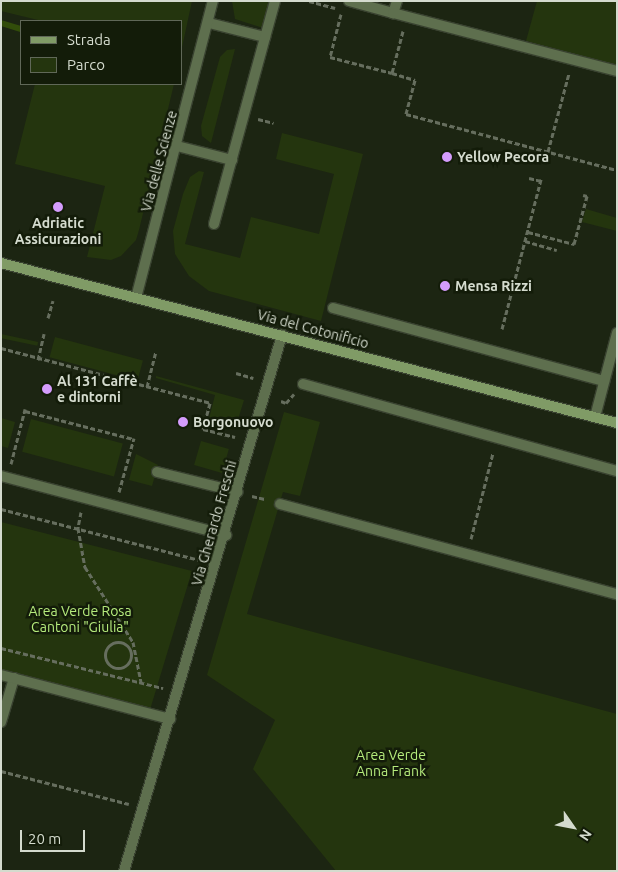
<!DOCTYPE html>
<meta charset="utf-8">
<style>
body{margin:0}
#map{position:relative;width:618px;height:872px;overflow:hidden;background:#1c2512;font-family:Ubuntu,sans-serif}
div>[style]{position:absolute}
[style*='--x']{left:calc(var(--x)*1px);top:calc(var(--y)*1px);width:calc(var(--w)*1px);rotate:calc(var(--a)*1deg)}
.green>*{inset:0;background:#24350e;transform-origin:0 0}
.stream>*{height:6px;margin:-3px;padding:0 3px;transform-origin:3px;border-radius:3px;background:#324d0a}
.path>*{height:3px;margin-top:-1.5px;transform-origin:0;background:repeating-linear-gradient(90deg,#666e5e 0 5px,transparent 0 7.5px)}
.path>.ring{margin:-1.5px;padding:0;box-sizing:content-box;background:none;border:3px solid #666e5e;border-radius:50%}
.roads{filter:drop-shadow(1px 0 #394230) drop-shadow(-1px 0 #394230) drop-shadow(0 1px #394230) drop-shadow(0 -1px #394230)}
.service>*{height:10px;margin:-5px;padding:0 5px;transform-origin:5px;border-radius:5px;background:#5e6f4e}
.minor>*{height:10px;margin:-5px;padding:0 5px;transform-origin:5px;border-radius:5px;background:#5e6f4e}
.tertiary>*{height:10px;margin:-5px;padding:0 5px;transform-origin:5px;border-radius:5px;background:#5e6f4e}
.secondary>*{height:10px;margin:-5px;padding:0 5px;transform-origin:5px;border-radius:5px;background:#809b66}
.dots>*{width:14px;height:14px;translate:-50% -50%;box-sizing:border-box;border:2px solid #131c09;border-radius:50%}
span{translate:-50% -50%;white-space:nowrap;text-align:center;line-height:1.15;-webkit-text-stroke:5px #131c09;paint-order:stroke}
.poi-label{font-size:14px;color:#d4dbce;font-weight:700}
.left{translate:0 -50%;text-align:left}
.street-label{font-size:14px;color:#d4dbce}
.park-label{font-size:14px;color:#b5ea7c}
.frame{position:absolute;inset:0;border:2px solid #d4dbce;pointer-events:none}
.legend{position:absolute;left:20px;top:20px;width:162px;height:65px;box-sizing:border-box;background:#131c09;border:1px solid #606858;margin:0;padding:6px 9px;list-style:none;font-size:15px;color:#d4dbce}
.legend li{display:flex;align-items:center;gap:10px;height:25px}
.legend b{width:25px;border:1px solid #606858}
.north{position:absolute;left:548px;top:802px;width:50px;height:50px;-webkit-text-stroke:4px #131c09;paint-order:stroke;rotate:123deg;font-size:14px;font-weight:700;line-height:20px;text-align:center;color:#d4dbce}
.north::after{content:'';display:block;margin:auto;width:18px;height:22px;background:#d4dbce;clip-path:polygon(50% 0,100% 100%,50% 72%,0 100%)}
.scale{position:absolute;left:20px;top:830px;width:65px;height:22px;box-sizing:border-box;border:2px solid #d4dbce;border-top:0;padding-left:6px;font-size:15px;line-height:18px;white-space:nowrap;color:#d4dbce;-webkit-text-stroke:4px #131c09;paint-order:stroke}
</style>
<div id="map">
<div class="green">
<i style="clip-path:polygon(1px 1px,192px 1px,181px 52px,181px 21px,42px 21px,1px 11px)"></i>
<i style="clip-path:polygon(232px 1px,270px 1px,263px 28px,235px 19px)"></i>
<i style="clip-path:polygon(537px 1px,617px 1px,617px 65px,526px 41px)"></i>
<i style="clip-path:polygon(235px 49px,211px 143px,202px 136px,201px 126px,220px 57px,227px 50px)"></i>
<i style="clip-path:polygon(35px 84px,174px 84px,139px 230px,136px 240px,121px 256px,111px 260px,87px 257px,105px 186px,15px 164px)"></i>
<i style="clip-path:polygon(282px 133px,363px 154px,321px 321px,209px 291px,189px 276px,175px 254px,173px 231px,183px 194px,190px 177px,199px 171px,204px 172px,185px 244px,240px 258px,251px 217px,319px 234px,334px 174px,276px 159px)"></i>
<i style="clip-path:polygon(586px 209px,617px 218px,617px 231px,582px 222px)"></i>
<i style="left:1px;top:334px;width:38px;height:4px;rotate:12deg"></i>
<i style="left:55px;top:337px;width:91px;height:21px;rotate:15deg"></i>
<i style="clip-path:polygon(156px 376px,244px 400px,236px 426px,209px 419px,215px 395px,156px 378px)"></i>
<i style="clip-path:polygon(284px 412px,320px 422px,300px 496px,283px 492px,247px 614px,617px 714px,617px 871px,336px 871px,253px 769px,275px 720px,207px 675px)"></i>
<i style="clip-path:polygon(1px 418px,15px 422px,8px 448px,1px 446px)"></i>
<i style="left:31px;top:419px;width:95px;height:34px;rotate:15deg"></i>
<i style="left:201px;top:441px;width:29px;height:25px;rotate:16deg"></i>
<i style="clip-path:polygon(136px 454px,158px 465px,152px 486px,129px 480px)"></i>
<i style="clip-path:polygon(1px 522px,192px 571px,149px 713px,1px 675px)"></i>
</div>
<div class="stream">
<i style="--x:1;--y:23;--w:21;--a:17"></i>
</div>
<div class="path">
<i style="--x:309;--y:1;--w:27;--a:15"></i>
<i style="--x:341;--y:14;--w:44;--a:104.3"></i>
<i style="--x:330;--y:57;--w:64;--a:14.5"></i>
<i style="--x:403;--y:31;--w:43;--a:104.7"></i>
<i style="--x:392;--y:73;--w:24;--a:17"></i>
<i style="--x:415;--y:80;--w:35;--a:105"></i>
<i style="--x:406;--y:114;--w:218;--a:14.9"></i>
<i style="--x:258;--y:119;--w:16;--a:14"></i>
<i style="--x:546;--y:159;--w:89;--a:-75"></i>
<i style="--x:529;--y:178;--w:12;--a:14"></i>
<i style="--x:528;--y:232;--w:48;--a:14.6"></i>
<i style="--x:574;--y:244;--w:50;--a:-74.8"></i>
<i style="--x:587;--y:196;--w:4;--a:-166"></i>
<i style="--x:525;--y:241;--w:33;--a:16"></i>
<i style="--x:48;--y:318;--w:18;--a:-74"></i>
<i style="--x:502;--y:329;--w:155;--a:-75.4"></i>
<i style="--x:1;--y:348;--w:216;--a:14.7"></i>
<i style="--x:210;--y:403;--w:27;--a:105"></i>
<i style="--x:203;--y:429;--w:33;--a:14"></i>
<i style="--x:38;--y:360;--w:27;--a:-77"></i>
<i style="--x:236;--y:373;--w:18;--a:16"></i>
<i style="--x:147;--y:387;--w:36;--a:-76"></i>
<i style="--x:281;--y:401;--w:5;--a:22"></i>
<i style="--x:286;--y:403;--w:12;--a:-48"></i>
<i style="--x:25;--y:411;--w:112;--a:14.5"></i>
<i style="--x:11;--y:464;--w:57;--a:-75.7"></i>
<i style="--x:119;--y:492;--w:56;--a:-74.5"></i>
<i style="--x:252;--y:496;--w:13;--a:13"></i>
<i style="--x:1;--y:509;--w:204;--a:14.4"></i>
<i style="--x:81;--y:512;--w:16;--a:101"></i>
<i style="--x:78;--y:528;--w:40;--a:80"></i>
<i style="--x:85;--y:567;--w:89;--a:57.4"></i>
<i style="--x:133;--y:642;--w:41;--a:78.7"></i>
<i style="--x:471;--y:539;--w:89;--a:-75.7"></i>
<i class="ring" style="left:105px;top:642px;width:23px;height:23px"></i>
<i style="--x:1;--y:648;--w:167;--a:13.9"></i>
<i style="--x:1;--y:771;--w:132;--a:14.5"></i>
</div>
<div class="roads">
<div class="service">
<i style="--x:349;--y:1;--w:46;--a:15.3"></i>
<i style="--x:397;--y:1;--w:13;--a:108"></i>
<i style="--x:393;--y:13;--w:231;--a:14.5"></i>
<i style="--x:209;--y:23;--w:58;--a:14"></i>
<i style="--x:177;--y:146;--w:57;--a:14.3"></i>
<i style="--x:214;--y:224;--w:231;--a:-74.7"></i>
<i style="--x:333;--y:308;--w:281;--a:15.1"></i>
<i style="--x:303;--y:384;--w:326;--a:15.5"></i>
<i style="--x:595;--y:417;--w:87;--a:-75.3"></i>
<i style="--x:157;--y:472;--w:83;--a:13.9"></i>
<i style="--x:1;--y:476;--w:233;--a:14.7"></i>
<i style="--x:280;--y:504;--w:349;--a:15"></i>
<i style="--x:1;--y:722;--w:46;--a:-73.5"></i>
</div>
<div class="minor">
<i style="--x:1;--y:675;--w:175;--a:14.6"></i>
<i style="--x:124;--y:871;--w:559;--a:-73.58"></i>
</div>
<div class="tertiary">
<i style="--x:136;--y:298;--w:307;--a:-75.5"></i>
</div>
<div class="secondary">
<i style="--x:1;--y:263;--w:636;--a:14.56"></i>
</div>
</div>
<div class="dots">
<i style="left:447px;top:157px;background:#d49cfc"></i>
<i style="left:58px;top:207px;background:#d49cfc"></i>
<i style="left:445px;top:286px;background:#d49cfc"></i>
<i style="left:47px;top:389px;background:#d49cfc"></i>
<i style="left:183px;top:422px;background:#d49cfc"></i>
</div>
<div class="poi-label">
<span class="left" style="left:457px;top:157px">Yellow Pecora</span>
<span style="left:58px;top:231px">Adriatic<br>Assicurazioni</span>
<span class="left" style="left:455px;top:286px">Mensa Rizzi</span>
<span class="left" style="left:57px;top:389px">Al 131 Caffè<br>e dintorni</span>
<span class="left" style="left:193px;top:422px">Borgonuovo</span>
</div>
<div class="street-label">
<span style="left:159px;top:161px;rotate:-75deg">Via delle Scienze</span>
<span style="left:313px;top:329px;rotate:15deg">Via del Cotonificio</span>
<span style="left:214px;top:523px;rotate:-74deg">Via Gherardo Freschi</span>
</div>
<div class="park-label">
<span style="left:80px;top:619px">Area Verde Rosa<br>Cantoni "Giulia"</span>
<span style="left:391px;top:763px">Area Verde<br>Anna Frank</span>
</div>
<div class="frame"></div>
<ul class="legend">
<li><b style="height:6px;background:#809b66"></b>Strada</li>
<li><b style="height:14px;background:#24350e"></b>Parco</li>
</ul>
<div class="north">N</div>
<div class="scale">20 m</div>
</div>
